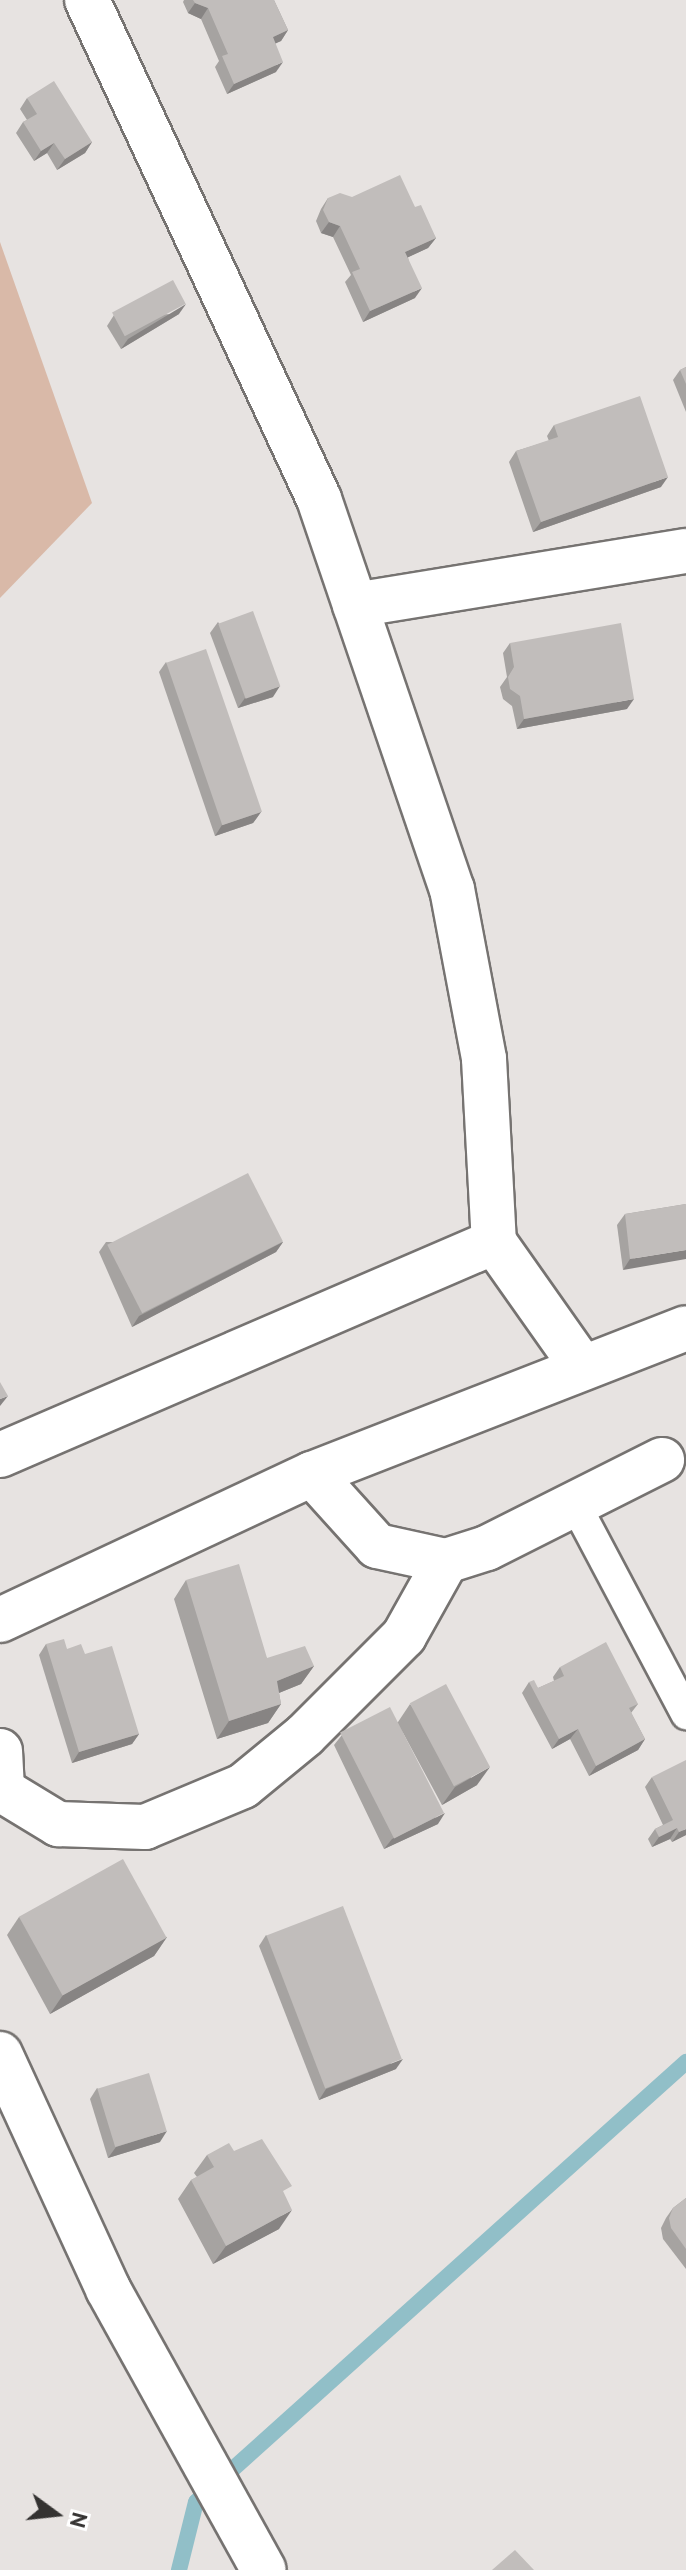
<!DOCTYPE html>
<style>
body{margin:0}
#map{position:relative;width:686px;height:2570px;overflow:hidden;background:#e7e3e1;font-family:"PT Sans",sans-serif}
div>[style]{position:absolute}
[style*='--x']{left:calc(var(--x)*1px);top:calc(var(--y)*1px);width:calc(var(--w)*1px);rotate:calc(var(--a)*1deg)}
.green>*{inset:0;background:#d9b9a8}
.stream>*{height:16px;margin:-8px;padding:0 8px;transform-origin:8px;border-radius:8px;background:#91bfc8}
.roads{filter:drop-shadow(2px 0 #767371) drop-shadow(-2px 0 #767371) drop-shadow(0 2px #767371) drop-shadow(0 -2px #767371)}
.service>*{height:30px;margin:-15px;padding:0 15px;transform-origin:15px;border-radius:15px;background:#fff}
.minor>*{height:44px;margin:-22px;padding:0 22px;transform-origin:22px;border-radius:22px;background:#fff}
.tertiary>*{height:44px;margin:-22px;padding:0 22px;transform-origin:22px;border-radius:22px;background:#fff}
.wall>*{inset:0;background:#a6a3a1}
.shaded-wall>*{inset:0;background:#878483}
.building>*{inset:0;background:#c1bdbb;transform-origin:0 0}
span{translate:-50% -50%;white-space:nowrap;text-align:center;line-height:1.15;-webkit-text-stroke:8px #fff;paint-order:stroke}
.north{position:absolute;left:16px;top:2474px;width:80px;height:80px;-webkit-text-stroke:6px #fff;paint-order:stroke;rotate:105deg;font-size:22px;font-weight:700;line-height:32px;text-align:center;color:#343231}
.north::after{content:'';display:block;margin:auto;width:28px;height:36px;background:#343231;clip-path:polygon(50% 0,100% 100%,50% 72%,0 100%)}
</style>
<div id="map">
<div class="green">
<i style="clip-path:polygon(0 242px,92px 503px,0 598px)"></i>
</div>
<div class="stream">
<i style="--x:179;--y:2570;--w:70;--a:-76"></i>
<i style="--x:196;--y:2502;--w:659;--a:-41.92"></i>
</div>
<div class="roads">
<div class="service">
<i style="--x:575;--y:1504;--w:238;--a:62.1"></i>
</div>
<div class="minor">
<i style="--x:87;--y:0;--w:550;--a:65.06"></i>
<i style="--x:319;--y:499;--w:412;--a:71.2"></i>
<i style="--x:452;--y:889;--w:173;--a:79.3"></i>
<i style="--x:484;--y:1059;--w:183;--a:86.9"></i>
<i style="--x:494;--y:1242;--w:154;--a:54.8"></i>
<i style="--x:355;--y:605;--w:335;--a:-9.3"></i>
<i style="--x:0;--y:1455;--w:538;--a:-23.32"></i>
<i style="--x:312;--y:1474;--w:97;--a:47.9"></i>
<i style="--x:377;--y:1546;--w:71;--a:12.3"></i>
<i style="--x:446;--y:1561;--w:43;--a:-17.6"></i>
<i style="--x:487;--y:1548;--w:196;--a:-26.7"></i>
<i style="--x:0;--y:1751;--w:39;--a:87"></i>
<i style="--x:2;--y:1790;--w:66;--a:31.3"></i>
<i style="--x:58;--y:1824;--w:87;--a:2"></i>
<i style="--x:145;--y:1827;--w:106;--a:-22.7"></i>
<i style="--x:243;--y:1786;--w:80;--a:-39.4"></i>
<i style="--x:305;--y:1735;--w:140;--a:-45"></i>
<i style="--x:404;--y:1636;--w:86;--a:-60.8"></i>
<i style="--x:0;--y:2054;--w:259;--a:65.3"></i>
<i style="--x:108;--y:2289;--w:321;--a:61"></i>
</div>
<div class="tertiary">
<i style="--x:0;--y:1620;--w:344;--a:-25.1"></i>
<i style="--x:312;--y:1474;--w:401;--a:-21.3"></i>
</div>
</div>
<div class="wall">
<i style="clip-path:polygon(184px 0,274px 0,288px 30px,281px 41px,275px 43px,276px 72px,227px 94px,215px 67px,219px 61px,201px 19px,188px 13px,183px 2px)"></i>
<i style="clip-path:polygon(27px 98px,92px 142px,85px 153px,57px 170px,47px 153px,34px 161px,16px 133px,23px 122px,27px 120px,20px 109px)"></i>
<i style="clip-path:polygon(352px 197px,415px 207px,436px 238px,428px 248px,408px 257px,415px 298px,363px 322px,345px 282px,351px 275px,333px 237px,321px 233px,316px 221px,321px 209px,328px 198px)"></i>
<i style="clip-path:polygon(179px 314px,121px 349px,107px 326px,114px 315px)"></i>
<i style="clip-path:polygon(686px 367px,686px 412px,673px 380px,680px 370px)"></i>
<i style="clip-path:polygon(554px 425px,661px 487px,533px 532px,509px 462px,516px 451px,549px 441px,547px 436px)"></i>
<i style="clip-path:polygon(218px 622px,273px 697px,238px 708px,210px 633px)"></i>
<i style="clip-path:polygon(510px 643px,627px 709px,517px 729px,512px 706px,503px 699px,500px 687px,507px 677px,503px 653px)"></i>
<i style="clip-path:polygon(166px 662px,261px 812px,253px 823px,215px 836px,159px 672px)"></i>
<i style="clip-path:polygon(686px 1204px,623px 1270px,617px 1225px,625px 1214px)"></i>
<i style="clip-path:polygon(106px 1242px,283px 1242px,276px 1252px,132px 1327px,99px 1252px)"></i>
<i style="clip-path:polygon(186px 1580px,267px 1658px,314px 1666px,301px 1684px,279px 1693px,281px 1704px,268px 1723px,217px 1739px,174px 1599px)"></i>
<i style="clip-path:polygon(46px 1644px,67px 1649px,139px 1734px,132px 1744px,72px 1763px,39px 1655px)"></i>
<i style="clip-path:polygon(560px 1667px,638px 1704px,631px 1713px,645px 1739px,638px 1750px,589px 1776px,570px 1739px,552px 1749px,522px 1693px,529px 1682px,538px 1688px,554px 1681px,553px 1677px)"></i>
<i style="clip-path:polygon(410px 1704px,477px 1785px,442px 1805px,402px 1731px,438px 1824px,384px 1849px,334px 1745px,342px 1735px,398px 1722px)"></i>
<i style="clip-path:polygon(652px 1777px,686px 1835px,672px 1842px,670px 1839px,652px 1847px,648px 1839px,655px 1829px,663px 1825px,645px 1787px)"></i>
<i style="clip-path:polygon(19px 1917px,167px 1937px,154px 1956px,50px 2014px,7px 1935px)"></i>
<i style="clip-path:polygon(266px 1935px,396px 2069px,319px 2100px,259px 1946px)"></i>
<i style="clip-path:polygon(97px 2088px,160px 2142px,108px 2158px,90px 2099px)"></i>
<i style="clip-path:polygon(234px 2151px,285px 2196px,279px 2229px,213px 2264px,178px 2199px,191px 2180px,197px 2177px,194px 2173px,207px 2155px)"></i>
<i style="clip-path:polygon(686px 2198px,686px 2269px,663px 2239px,661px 2228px,666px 2218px,673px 2208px)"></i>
</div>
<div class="shaded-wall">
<i style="clip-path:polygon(195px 3px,208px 8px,201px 19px,188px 13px)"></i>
<i style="clip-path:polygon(288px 30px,281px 41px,266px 48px,273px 37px)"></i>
<i style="clip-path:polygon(283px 62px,276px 72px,227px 94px,234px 84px)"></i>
<i style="clip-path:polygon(92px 142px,85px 153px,57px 170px,65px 159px)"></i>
<i style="clip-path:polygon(54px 143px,47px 153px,34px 161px,41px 151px)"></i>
<i style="clip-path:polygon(329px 222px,340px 226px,333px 237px,321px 233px)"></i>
<i style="clip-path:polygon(436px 238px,428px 248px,398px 262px,405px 252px)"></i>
<i style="clip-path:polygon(422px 288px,415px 298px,363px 322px,370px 311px)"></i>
<i style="clip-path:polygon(186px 304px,179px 314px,121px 349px,128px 339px)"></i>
<i style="clip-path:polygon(668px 477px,661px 487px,533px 532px,541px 522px)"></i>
<i style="clip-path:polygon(280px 686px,273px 697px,238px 708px,245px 698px)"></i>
<i style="clip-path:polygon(634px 699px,627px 709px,517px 729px,524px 719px)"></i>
<i style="clip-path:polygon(261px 812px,253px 823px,215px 836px,222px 825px)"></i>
<i style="clip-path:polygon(283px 1242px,276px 1252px,132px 1327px,139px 1316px)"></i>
<i style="clip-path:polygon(686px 1250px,686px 1259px,623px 1270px,630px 1259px)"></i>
<i style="clip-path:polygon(8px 1396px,0 1406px,0 1399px)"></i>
<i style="clip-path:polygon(314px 1666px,301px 1684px,264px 1699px,277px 1681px)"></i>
<i style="clip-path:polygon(281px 1704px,268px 1723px,217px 1739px,229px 1721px)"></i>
<i style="clip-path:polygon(578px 1729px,570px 1739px,552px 1749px,559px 1739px)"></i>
<i style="clip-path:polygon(139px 1734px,132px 1744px,72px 1763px,79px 1752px)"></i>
<i style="clip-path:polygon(645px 1739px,638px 1750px,589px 1776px,596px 1766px)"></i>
<i style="clip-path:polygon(490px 1767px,477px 1785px,442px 1805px,455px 1787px)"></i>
<i style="clip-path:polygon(445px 1813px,438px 1824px,384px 1849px,392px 1839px)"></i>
<i style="clip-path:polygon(677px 1828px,670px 1839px,652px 1847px,659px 1837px)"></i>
<i style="clip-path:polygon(686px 1829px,686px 1835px,672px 1842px,679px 1832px)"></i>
<i style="clip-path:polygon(167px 1937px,154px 1956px,50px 2014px,63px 1995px)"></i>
<i style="clip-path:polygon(403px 2059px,396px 2069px,319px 2100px,326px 2089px)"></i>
<i style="clip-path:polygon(167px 2131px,160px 2142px,108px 2158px,116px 2147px)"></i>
<i style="clip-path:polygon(292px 2210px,279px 2229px,213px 2264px,226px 2246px)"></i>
</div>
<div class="building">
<i style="clip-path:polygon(193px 0,274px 0,288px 30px,273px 37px,283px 62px,234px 84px,222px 56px,228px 54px,208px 8px,195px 3px)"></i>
<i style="clip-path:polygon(54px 81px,92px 142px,65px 159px,54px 143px,41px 151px,23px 122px,37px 114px,27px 98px)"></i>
<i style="clip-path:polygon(400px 175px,415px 207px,421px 205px,436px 238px,405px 252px,422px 288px,370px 311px,352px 272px,360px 269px,340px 226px,329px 222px,323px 210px,328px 198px,340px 193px,352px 197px)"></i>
<i style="left:173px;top:280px;width:27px;height:69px;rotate:62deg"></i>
<i style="clip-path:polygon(686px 367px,686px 384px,680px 370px)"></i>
<i style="clip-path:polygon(640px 396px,668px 477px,541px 522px,516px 451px,558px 437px,554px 425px)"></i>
<i style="left:253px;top:611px;width:80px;height:37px;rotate:70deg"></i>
<i style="clip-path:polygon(621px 623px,634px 699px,524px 719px,520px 696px,510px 689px,508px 677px,514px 667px,510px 643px)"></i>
<i style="left:206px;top:649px;width:172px;height:42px;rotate:71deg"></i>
<i style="left:248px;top:1173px;width:77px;height:158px;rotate:63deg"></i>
<i style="clip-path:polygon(686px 1204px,686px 1250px,630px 1259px,625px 1214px)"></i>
<i style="clip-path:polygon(0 1382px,8px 1396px,0 1399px)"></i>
<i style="clip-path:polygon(239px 1564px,267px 1658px,305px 1646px,314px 1666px,277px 1681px,281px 1704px,229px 1721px,186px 1580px)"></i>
<i style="clip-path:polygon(64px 1639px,67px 1649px,81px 1644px,85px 1654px,112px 1646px,139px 1734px,79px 1752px,46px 1644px)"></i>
<i style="clip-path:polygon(606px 1642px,638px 1704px,629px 1708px,645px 1739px,596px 1766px,578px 1729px,559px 1739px,529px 1682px,534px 1680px,538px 1688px,564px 1676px,560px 1667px)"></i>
<i style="left:446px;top:1684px;width:94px;height:41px;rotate:62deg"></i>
<i style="left:390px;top:1707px;width:119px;height:56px;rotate:63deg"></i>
<i style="clip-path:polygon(686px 1760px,686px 1829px,679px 1832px,677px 1828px,659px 1837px,655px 1829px,673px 1820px,652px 1777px)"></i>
<i style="left:123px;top:1859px;width:90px;height:119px;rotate:61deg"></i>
<i style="left:343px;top:1906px;width:164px;height:82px;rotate:69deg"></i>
<i style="left:149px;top:2073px;width:61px;height:54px;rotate:73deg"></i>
<i style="clip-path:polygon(262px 2139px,292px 2186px,283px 2191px,292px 2210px,226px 2246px,191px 2180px,214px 2167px,207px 2155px,229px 2143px,234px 2151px)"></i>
<i style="clip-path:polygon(686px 2198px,686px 2249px,671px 2228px,669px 2218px,673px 2208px)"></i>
<i style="clip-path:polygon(515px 2550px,534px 2570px,492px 2570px)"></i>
</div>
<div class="north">N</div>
</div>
